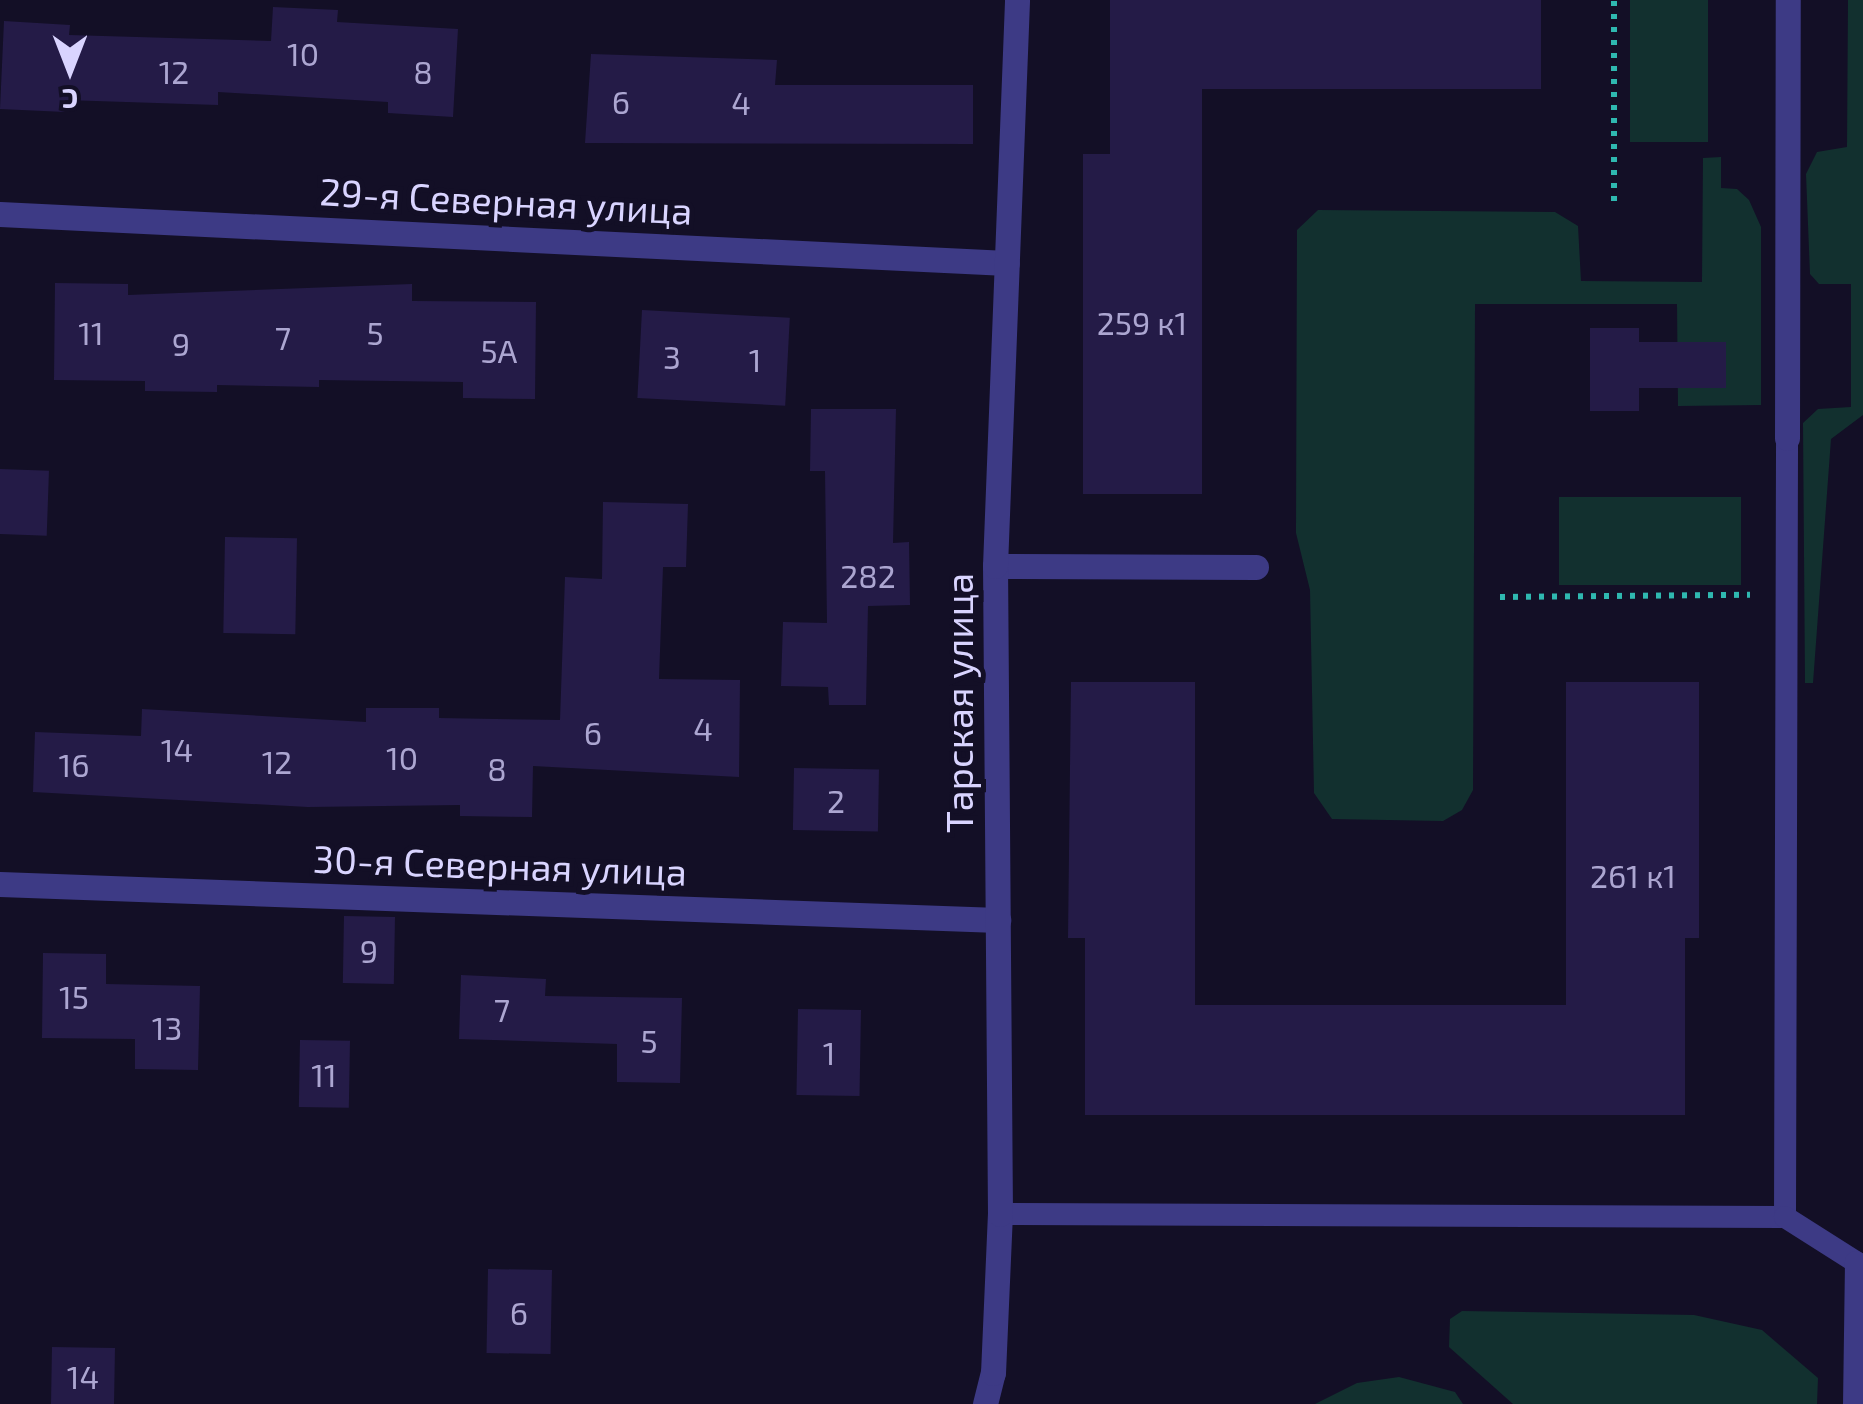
<!DOCTYPE html>
<meta charset="utf-8">
<style>
body{margin:0}
#map{position:relative;width:1863px;height:1404px;overflow:hidden;background:#130f26;font-family:"Exo 2",sans-serif}
div>[style]{position:absolute}
[style*='--x']{left:calc(var(--x)*1px);top:calc(var(--y)*1px);width:calc(var(--w)*1px);rotate:calc(var(--a)*1deg)}
.green>*{inset:0;background:#12302f;transform-origin:0 0}
.building>*{inset:0;background:#241b47;transform-origin:0 0}
.path>*{height:6px;margin-top:-3px;transform-origin:0;background:repeating-linear-gradient(90deg,#2fb8b0 0 5px,transparent 0 13px)}
.lane>*{height:22px;margin:-11px;padding:0 11px;transform-origin:11px;border-radius:11px;background:#3d3a85}
.street>*{height:25px;margin:-12.5px;padding:0 12.5px;transform-origin:12.5px;border-radius:12.5px;background:#3d3a85}
span{translate:-50% -50%;white-space:nowrap;text-align:center;line-height:1.15;-webkit-text-stroke:10px #130f26;paint-order:stroke}
.number-label{font-size:32px;color:#aca6d1}
.number-label span{-webkit-text-stroke-width:0}
.street-label{font-size:38px;color:#d9d4ff}
.north{position:absolute;left:20px;top:20px;width:100px;height:100px;-webkit-text-stroke:8px #130f26;paint-order:stroke;rotate:180deg;font-size:28px;font-weight:700;line-height:40px;text-align:center;color:#d9d4ff}
.north::after{content:'';display:block;margin:auto;width:35px;height:45px;background:#d9d4ff;clip-path:polygon(50% 0,100% 100%,50% 72%,0 100%)}
</style>
<div id="map">
<div class="green">
<i style="left:1630px;top:0;width:78px;height:142px"></i>
<i style="clip-path:polygon(1848px 0,1863px 0,1863px 415px,1831px 439px,1813px 683px,1805px 683px,1803px 423px,1818px 409px,1851px 407px,1851px 284px,1819px 284px,1810px 274px,1806px 174px,1817px 152px,1847px 147px)"></i>
<i style="clip-path:polygon(1721px 157px,1721px 188px,1737px 189px,1749px 200px,1761px 227px,1761px 405px,1678px 406px,1677px 304px,1475px 304px,1473px 790px,1462px 810px,1443px 821px,1332px 819px,1314px 793px,1310px 590px,1296px 533px,1297px 230px,1318px 210px,1555px 212px,1578px 226px,1581px 281px,1702px 282px,1703px 158px)"></i>
<i style="left:1741px;top:497px;width:88px;height:182px;rotate:90deg"></i>
<i style="clip-path:polygon(1462px 1311px,1694px 1315px,1762px 1330px,1818px 1378px,1817px 1404px,1513px 1404px,1449px 1347px,1450px 1319px)"></i>
<i style="clip-path:polygon(1399px 1377px,1455px 1392px,1463px 1404px,1315px 1404px,1357px 1383px)"></i>
</div>
<div class="building">
<i style="clip-path:polygon(1110px 0,1541px 0,1541px 89px,1202px 89px,1202px 494px,1083px 494px,1083px 154px,1110px 154px)"></i>
<i style="clip-path:polygon(273px 7px,338px 10px,337px 22px,458px 29px,453px 117px,388px 113px,388px 102px,218px 92px,218px 105px,65px 100px,65px 112px,0 109px,4px 21px,70px 25px,69px 35px,271px 41px)"></i>
<i style="clip-path:polygon(591px 54px,777px 60px,775px 85px,973px 85px,973px 144px,585px 143px)"></i>
<i style="clip-path:polygon(55px 283px,128px 284px,128px 295px,412px 284px,412px 301px,536px 302px,535px 399px,463px 398px,463px 382px,319px 380px,319px 387px,217px 385px,217px 392px,145px 391px,145px 381px,54px 380px)"></i>
<i style="left:642px;top:310px;width:148px;height:88px;rotate:3deg"></i>
<i style="clip-path:polygon(1590px 328px,1639px 328px,1639px 342px,1726px 342px,1726px 388px,1639px 388px,1639px 411px,1590px 411px)"></i>
<i style="clip-path:polygon(811px 409px,896px 409px,893px 543px,909px 542px,910px 605px,868px 606px,866px 705px,829px 705px,828px 687px,781px 686px,783px 622px,827px 623px,825px 471px,810px 471px)"></i>
<i style="left:0;top:469px;width:49px;height:65px;rotate:2deg"></i>
<i style="clip-path:polygon(603px 502px,688px 504px,686px 567px,663px 567px,659px 679px,740px 680px,739px 777px,533px 766px,532px 817px,460px 816px,460px 805px,308px 807px,33px 792px,35px 732px,141px 736px,142px 709px,366px 722px,366px 708px,439px 708px,439px 718px,560px 720px,565px 577px,602px 579px)"></i>
<i style="left:225px;top:537px;width:72px;height:96px;rotate:1deg"></i>
<i style="clip-path:polygon(1071px 682px,1195px 682px,1195px 1005px,1566px 1005px,1566px 682px,1699px 682px,1699px 938px,1685px 938px,1685px 1115px,1085px 1115px,1085px 938px,1068px 938px)"></i>
<i style="left:794px;top:768px;width:85px;height:62px;rotate:1deg"></i>
<i style="left:344px;top:916px;width:51px;height:67px;rotate:1deg"></i>
<i style="clip-path:polygon(43px 953px,106px 954px,106px 984px,200px 986px,198px 1070px,135px 1069px,135px 1039px,42px 1038px)"></i>
<i style="clip-path:polygon(461px 975px,546px 979px,545px 996px,682px 998px,680px 1083px,617px 1082px,617px 1044px,459px 1039px)"></i>
<i style="left:798px;top:1009px;width:63px;height:86px;rotate:1deg"></i>
<i style="left:300px;top:1040px;width:50px;height:67px;rotate:1deg"></i>
<i style="left:488px;top:1269px;width:64px;height:84px;rotate:1deg"></i>
<i style="left:52px;top:1347px;width:63px;height:57px;rotate:1deg"></i>
</div>
<div class="path">
<i style="--x:1614;--y:201;--w:201;--a:-90"></i>
<i style="--x:1500;--y:597;--w:250;--a:-0.5"></i>
</div>
<div class="lane">
<i style="--x:1000;--y:1214;--w:785;--a:0.22"></i>
<i style="--x:1785;--y:1217;--w:779;--a:-89.85"></i>
<i style="--x:1785;--y:1217;--w:84;--a:32.4"></i>
<i style="--x:1856;--y:1262;--w:142;--a:90.8"></i>
</div>
<div class="street">
<i style="--x:0;--y:214;--w:1008;--a:2.79"></i>
<i style="--x:1787;--y:438;--w:438;--a:-89.9"></i>
<i style="--x:995;--y:566;--w:261;--a:0.2"></i>
<i style="--x:0;--y:884;--w:999;--a:2.07"></i>
<i style="--x:985;--y:1404;--w:32;--a:-76"></i>
<i style="--x:993;--y:1373;--w:159;--a:-87.5"></i>
<i style="--x:1000;--y:1214;--w:648;--a:-90.44"></i>
<i style="--x:995;--y:566;--w:566;--a:-87.77"></i>
</div>
<div class="number-label">
<span style="left:303px;top:53px">10</span>
<span style="left:174px;top:71px">12</span>
<span style="left:423px;top:71px">8</span>
<span style="left:621px;top:101px">6</span>
<span style="left:741px;top:102px">4</span>
<span style="left:1142px;top:322px">259 к1</span>
<span style="left:91px;top:332px">11</span>
<span style="left:375px;top:332px">5</span>
<span style="left:283px;top:337px">7</span>
<span style="left:181px;top:343px">9</span>
<span style="left:499px;top:350px">5А</span>
<span style="left:672px;top:356px">3</span>
<span style="left:755px;top:359px">1</span>
<span style="left:868px;top:575px">282</span>
<span style="left:703px;top:728px">4</span>
<span style="left:593px;top:732px">6</span>
<span style="left:177px;top:749px">14</span>
<span style="left:402px;top:757px">10</span>
<span style="left:277px;top:761px">12</span>
<span style="left:74px;top:764px">16</span>
<span style="left:497px;top:768px">8</span>
<span style="left:836px;top:800px">2</span>
<span style="left:1633px;top:875px">261 к1</span>
<span style="left:369px;top:950px">9</span>
<span style="left:74px;top:996px">15</span>
<span style="left:502px;top:1009px">7</span>
<span style="left:167px;top:1027px">13</span>
<span style="left:649px;top:1040px">5</span>
<span style="left:829px;top:1052px">1</span>
<span style="left:324px;top:1074px">11</span>
<span style="left:519px;top:1312px">6</span>
<span style="left:83px;top:1376px">14</span>
</div>
<div class="street-label">
<span style="left:506px;top:201px;rotate:3deg">29-я Северная улица</span>
<span style="left:959px;top:703px;rotate:-90deg">Тарская улица</span>
<span style="left:500px;top:865px;rotate:2deg">30-я Северная улица</span>
</div>
<div class="north">С</div>
</div>
